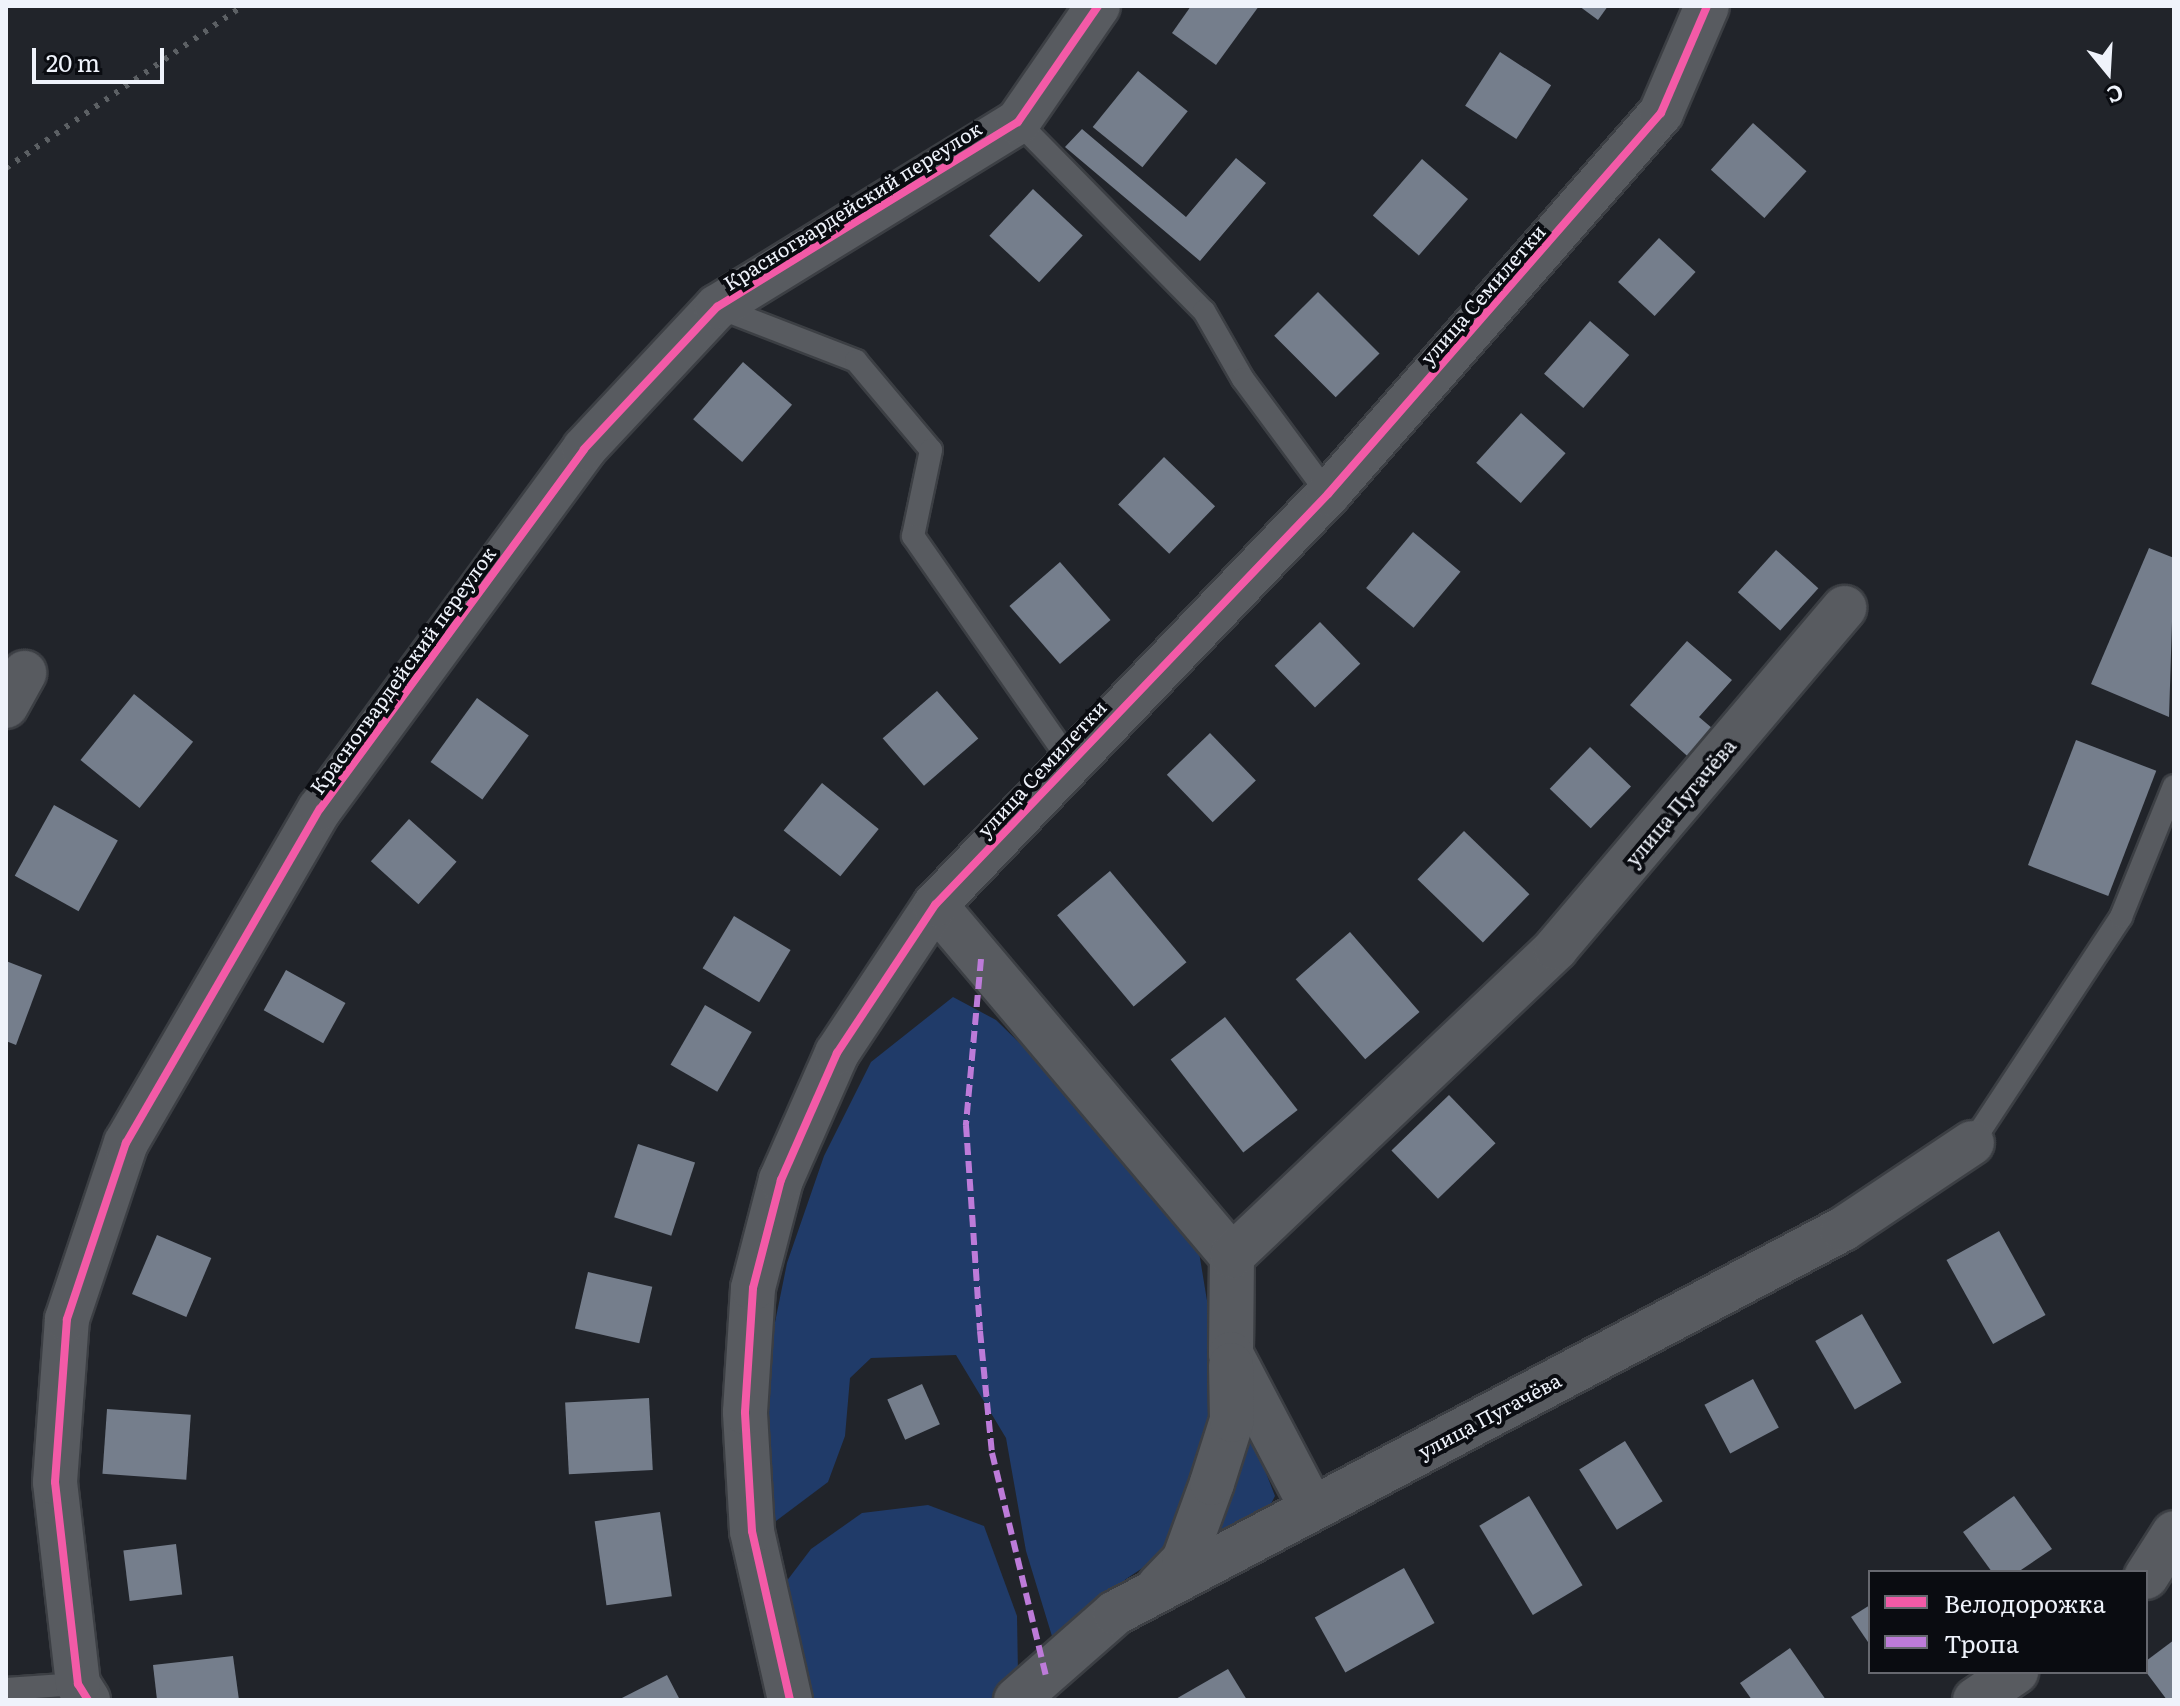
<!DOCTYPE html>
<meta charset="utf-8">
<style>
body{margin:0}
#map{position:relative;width:2180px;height:1706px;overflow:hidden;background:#21242a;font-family:Literata,serif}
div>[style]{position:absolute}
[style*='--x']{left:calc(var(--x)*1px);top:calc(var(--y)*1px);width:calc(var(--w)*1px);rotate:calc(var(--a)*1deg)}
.green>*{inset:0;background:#203b69}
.building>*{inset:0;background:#757e8c;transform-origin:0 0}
.roads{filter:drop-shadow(2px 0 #3c3f44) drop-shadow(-2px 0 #3c3f44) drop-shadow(0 2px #3c3f44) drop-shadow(0 -2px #3c3f44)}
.lane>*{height:22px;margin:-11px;padding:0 11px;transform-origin:11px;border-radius:11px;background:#585b60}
.street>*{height:44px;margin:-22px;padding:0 22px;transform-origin:22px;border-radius:22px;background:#585b60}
.rail>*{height:6px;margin-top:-3px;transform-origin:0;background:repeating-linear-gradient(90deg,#5c6064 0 4px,transparent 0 12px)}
.quiet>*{height:6px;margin-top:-3px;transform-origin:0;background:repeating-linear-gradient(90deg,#bd7bd9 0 12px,transparent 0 18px)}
.cycleway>*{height:8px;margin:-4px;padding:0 4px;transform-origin:4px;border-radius:4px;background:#f35aa7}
span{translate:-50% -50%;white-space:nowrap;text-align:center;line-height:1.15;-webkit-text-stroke:8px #0a0c11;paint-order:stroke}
.street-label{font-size:20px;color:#eff3fb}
.frame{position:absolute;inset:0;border:8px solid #eff3fb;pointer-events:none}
.legend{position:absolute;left:1868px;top:1570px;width:280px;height:104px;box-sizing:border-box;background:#0a0c11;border:2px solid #66686f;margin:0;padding:10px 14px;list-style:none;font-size:24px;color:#eff3fb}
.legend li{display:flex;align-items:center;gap:16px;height:40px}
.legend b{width:40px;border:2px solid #66686f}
.north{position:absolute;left:2068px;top:32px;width:80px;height:80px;-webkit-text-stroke:6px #0a0c11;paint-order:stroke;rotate:162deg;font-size:22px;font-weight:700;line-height:32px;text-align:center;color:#eff3fb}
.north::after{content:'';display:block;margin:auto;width:28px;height:36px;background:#eff3fb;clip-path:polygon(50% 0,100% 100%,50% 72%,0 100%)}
.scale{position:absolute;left:32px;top:48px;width:132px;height:36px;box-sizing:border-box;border:4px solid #eff3fb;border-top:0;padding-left:10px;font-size:24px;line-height:28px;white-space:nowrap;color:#eff3fb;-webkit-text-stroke:6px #0a0c11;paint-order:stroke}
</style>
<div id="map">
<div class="green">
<i style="clip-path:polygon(953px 997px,996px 1020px,1105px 1126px,1198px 1246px,1213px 1337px,1275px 1496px,1259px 1527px,1168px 1551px,1126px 1579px,1055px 1646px,1026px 1551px,1006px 1438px,956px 1355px,871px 1358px,850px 1378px,845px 1436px,828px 1482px,776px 1521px,768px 1492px,769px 1352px,787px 1263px,824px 1156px,871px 1062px)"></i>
<i style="clip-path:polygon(928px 1505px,984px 1526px,1017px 1616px,1018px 1675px,994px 1700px,814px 1700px,791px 1637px,786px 1582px,811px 1549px,862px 1513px)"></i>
</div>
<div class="building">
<i style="clip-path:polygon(1191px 6px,1259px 6px,1216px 65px,1172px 33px)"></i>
<i style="clip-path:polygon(1579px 6px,1608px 6px,1598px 20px)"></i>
<i style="left:1500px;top:52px;width:61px;height:64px;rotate:33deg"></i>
<i style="left:1138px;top:71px;width:64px;height:72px;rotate:39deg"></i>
<i style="left:1753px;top:123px;width:72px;height:63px;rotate:42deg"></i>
<i style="clip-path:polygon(1082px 129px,1186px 217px,1236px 158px,1266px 183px,1200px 261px,1065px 147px)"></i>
<i style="left:1422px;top:159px;width:61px;height:75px;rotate:41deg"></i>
<i style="left:1033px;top:189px;width:68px;height:64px;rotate:43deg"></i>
<i style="left:1659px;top:238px;width:50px;height:60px;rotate:43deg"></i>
<i style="left:1318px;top:292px;width:87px;height:62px;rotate:45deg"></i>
<i style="left:1590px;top:321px;width:52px;height:70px;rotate:41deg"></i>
<i style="left:743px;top:362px;width:65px;height:76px;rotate:41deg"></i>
<i style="left:1521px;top:413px;width:60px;height:67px;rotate:42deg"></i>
<i style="left:1164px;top:457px;width:71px;height:66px;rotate:44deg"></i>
<i style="left:1413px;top:532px;width:62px;height:73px;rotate:40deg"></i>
<i style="clip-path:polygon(2149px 548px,2174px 558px,2169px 717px,2091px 684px)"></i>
<i style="left:1776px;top:550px;width:57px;height:57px;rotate:42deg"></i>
<i style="left:1060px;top:562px;width:77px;height:67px;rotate:49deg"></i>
<i style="left:1320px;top:622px;width:58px;height:63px;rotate:46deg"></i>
<i style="clip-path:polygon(1687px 641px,1732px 680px,1699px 717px,1719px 734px,1694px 762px,1630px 705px)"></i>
<i style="left:937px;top:691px;width:63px;height:72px;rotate:49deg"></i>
<i style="left:134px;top:694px;width:76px;height:85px;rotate:39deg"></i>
<i style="left:477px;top:698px;width:64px;height:79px;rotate:36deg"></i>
<i style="left:1210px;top:733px;width:66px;height:60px;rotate:46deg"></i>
<i style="left:2076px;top:740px;width:86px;height:134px;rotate:21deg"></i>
<i style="left:1590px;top:747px;width:57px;height:58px;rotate:44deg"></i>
<i style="left:822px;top:783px;width:73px;height:61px;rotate:39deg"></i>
<i style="left:54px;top:805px;width:73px;height:81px;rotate:29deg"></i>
<i style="left:409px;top:819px;width:64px;height:57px;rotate:42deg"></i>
<i style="left:1464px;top:831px;width:91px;height:67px;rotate:44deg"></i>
<i style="left:1110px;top:871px;width:119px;height:69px;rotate:50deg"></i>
<i style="left:734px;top:916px;width:66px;height:61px;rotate:31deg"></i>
<i style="left:1350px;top:932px;width:106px;height:72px;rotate:49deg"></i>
<i style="clip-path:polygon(6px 961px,42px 975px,16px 1045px,6px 1041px)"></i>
<i style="left:286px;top:970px;width:68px;height:46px;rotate:29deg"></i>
<i style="left:705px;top:1005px;width:54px;height:69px;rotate:30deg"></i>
<i style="left:1225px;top:1017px;width:118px;height:69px;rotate:52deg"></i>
<i style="left:1449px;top:1095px;width:67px;height:80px;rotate:46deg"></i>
<i style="left:638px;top:1144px;width:60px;height:77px;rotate:18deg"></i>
<i style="left:1999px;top:1231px;width:96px;height:60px;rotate:61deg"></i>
<i style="left:157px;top:1235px;width:59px;height:64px;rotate:23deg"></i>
<i style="left:588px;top:1272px;width:66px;height:58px;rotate:13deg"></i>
<i style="left:1862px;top:1314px;width:79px;height:54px;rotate:60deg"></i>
<i style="left:1753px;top:1379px;width:55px;height:55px;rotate:62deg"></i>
<i style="left:922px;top:1384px;width:44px;height:38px;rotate:66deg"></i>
<i style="left:649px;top:1398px;width:72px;height:84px;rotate:87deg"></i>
<i style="left:107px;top:1409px;width:84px;height:65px;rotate:4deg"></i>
<i style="left:1625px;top:1441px;width:71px;height:54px;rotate:58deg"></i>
<i style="left:1529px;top:1496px;width:104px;height:58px;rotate:59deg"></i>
<i style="clip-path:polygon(2014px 1496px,2052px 1549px,2018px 1572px,1992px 1572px,1963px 1532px)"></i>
<i style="left:660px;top:1512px;width:85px;height:66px;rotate:82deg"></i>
<i style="left:176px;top:1544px;width:51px;height:53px;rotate:83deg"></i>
<i style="left:1404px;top:1568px;width:63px;height:102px;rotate:61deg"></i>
<i style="clip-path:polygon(1870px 1605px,1870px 1645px,1851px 1617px)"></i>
<i style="clip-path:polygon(2174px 1640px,2174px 1700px,2167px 1700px,2146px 1672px,2146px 1661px)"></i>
<i style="clip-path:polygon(1790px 1648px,1826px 1700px,1752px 1700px,1740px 1683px)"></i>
<i style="clip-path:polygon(233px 1656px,239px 1700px,157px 1700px,153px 1665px)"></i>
<i style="clip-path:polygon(1228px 1669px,1247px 1700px,1174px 1700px)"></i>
<i style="clip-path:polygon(667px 1675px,680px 1700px,618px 1700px)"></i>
</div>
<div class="roads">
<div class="lane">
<i style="--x:1018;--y:122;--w:265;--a:45.5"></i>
<i style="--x:1204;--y:311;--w:78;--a:60.2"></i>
<i style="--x:1243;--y:379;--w:143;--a:53.5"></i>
<i style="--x:717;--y:307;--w:149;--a:21.2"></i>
<i style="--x:856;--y:361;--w:116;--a:49.9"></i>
<i style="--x:931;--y:450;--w:88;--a:101.8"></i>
<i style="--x:913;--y:536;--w:273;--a:55.1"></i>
<i style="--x:1972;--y:1143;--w:271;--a:-56.6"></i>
<i style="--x:2121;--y:917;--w:141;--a:-68"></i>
<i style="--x:6;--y:1689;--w:72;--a:-4"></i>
</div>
<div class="street">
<i style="--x:6;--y:706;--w:38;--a:-61"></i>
<i style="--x:935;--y:905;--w:460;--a:49.8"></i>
<i style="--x:1232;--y:1256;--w:98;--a:90.6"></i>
<i style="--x:1231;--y:1354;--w:174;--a:62.3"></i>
<i style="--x:1232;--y:1256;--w:447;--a:-43.5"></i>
<i style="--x:1556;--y:948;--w:446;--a:-49.7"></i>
<i style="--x:2146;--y:1577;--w:52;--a:-57.5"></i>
<i style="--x:1159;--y:1586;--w:36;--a:-46"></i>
<i style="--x:1184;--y:1560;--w:82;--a:-70"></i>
<i style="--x:1212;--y:1483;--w:66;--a:-72.4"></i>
<i style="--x:1232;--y:1420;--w:55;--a:-91"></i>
<i style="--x:88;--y:1700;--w:19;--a:-122"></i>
<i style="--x:78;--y:1684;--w:203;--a:-96.5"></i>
<i style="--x:55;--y:1482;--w:163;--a:-85.8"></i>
<i style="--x:67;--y:1319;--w:186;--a:-71.5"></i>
<i style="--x:126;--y:1143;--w:386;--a:-59.9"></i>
<i style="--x:320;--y:809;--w:446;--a:-53.7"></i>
<i style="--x:584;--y:449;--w:195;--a:-46.9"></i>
<i style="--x:717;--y:307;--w:353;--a:-31.6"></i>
<i style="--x:1018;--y:122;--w:141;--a:-55.4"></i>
<i style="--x:790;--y:1700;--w:173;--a:-102.7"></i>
<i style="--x:752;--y:1531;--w:119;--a:-93.4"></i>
<i style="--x:745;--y:1412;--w:124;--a:-86.3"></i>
<i style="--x:753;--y:1288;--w:112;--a:-75.5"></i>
<i style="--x:781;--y:1180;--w:139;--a:-66.2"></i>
<i style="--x:837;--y:1053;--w:178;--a:-56.5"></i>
<i style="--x:935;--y:905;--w:569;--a:-46.28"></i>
<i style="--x:1328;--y:494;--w:506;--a:-48.85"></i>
<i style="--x:1661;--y:113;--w:116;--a:-66.7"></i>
<i style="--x:1016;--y:1700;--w:132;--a:-41.3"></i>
<i style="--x:1115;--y:1613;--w:823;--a:-27.81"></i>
<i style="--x:1843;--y:1229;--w:155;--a:-33.7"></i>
<i style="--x:1975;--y:1700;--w:50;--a:-34.3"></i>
</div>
</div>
<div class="rail">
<i style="--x:6;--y:168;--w:287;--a:-34.4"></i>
</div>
<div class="quiet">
<i style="--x:981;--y:959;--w:167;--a:95.2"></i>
<i style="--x:966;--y:1125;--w:206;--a:86.1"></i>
<i style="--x:980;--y:1331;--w:123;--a:84.4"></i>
<i style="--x:992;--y:1453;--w:229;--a:76.4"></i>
</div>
<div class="cycleway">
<i style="--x:88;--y:1700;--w:19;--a:-122"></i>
<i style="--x:78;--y:1684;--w:203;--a:-96.5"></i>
<i style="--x:55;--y:1482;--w:163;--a:-85.8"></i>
<i style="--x:67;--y:1319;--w:186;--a:-71.5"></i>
<i style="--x:126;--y:1143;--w:386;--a:-59.9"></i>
<i style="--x:320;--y:809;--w:446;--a:-53.7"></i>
<i style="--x:584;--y:449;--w:195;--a:-46.9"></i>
<i style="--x:717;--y:307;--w:353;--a:-31.6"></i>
<i style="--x:1018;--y:122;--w:141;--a:-55.4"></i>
<i style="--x:790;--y:1700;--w:173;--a:-102.7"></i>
<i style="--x:752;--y:1531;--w:119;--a:-93.4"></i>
<i style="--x:745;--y:1412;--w:124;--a:-86.3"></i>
<i style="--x:753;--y:1288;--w:112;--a:-75.5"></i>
<i style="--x:781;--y:1180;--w:139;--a:-66.2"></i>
<i style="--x:837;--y:1053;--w:178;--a:-56.5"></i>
<i style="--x:935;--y:905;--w:569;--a:-46.28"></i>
<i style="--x:1328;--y:494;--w:506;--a:-48.85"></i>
<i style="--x:1661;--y:113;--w:116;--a:-66.7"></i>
</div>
<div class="street-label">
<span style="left:852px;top:205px;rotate:-32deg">Красногвардейский переулок</span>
<span style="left:1482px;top:294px;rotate:-49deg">улица Семилетки</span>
<span style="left:402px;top:670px;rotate:-54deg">Красногвардейский переулок</span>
<span style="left:1041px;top:768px;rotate:-47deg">улица Семилетки</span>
<span style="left:1680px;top:802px;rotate:-50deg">улица Пугачёва</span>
<span style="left:1489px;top:1415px;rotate:-28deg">улица Пугачёва</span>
</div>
<div class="frame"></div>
<ul class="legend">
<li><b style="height:10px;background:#f35aa7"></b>Велодорожка</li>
<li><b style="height:10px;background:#bd7bd9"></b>Тропа</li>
</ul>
<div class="north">С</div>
<div class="scale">20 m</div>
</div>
